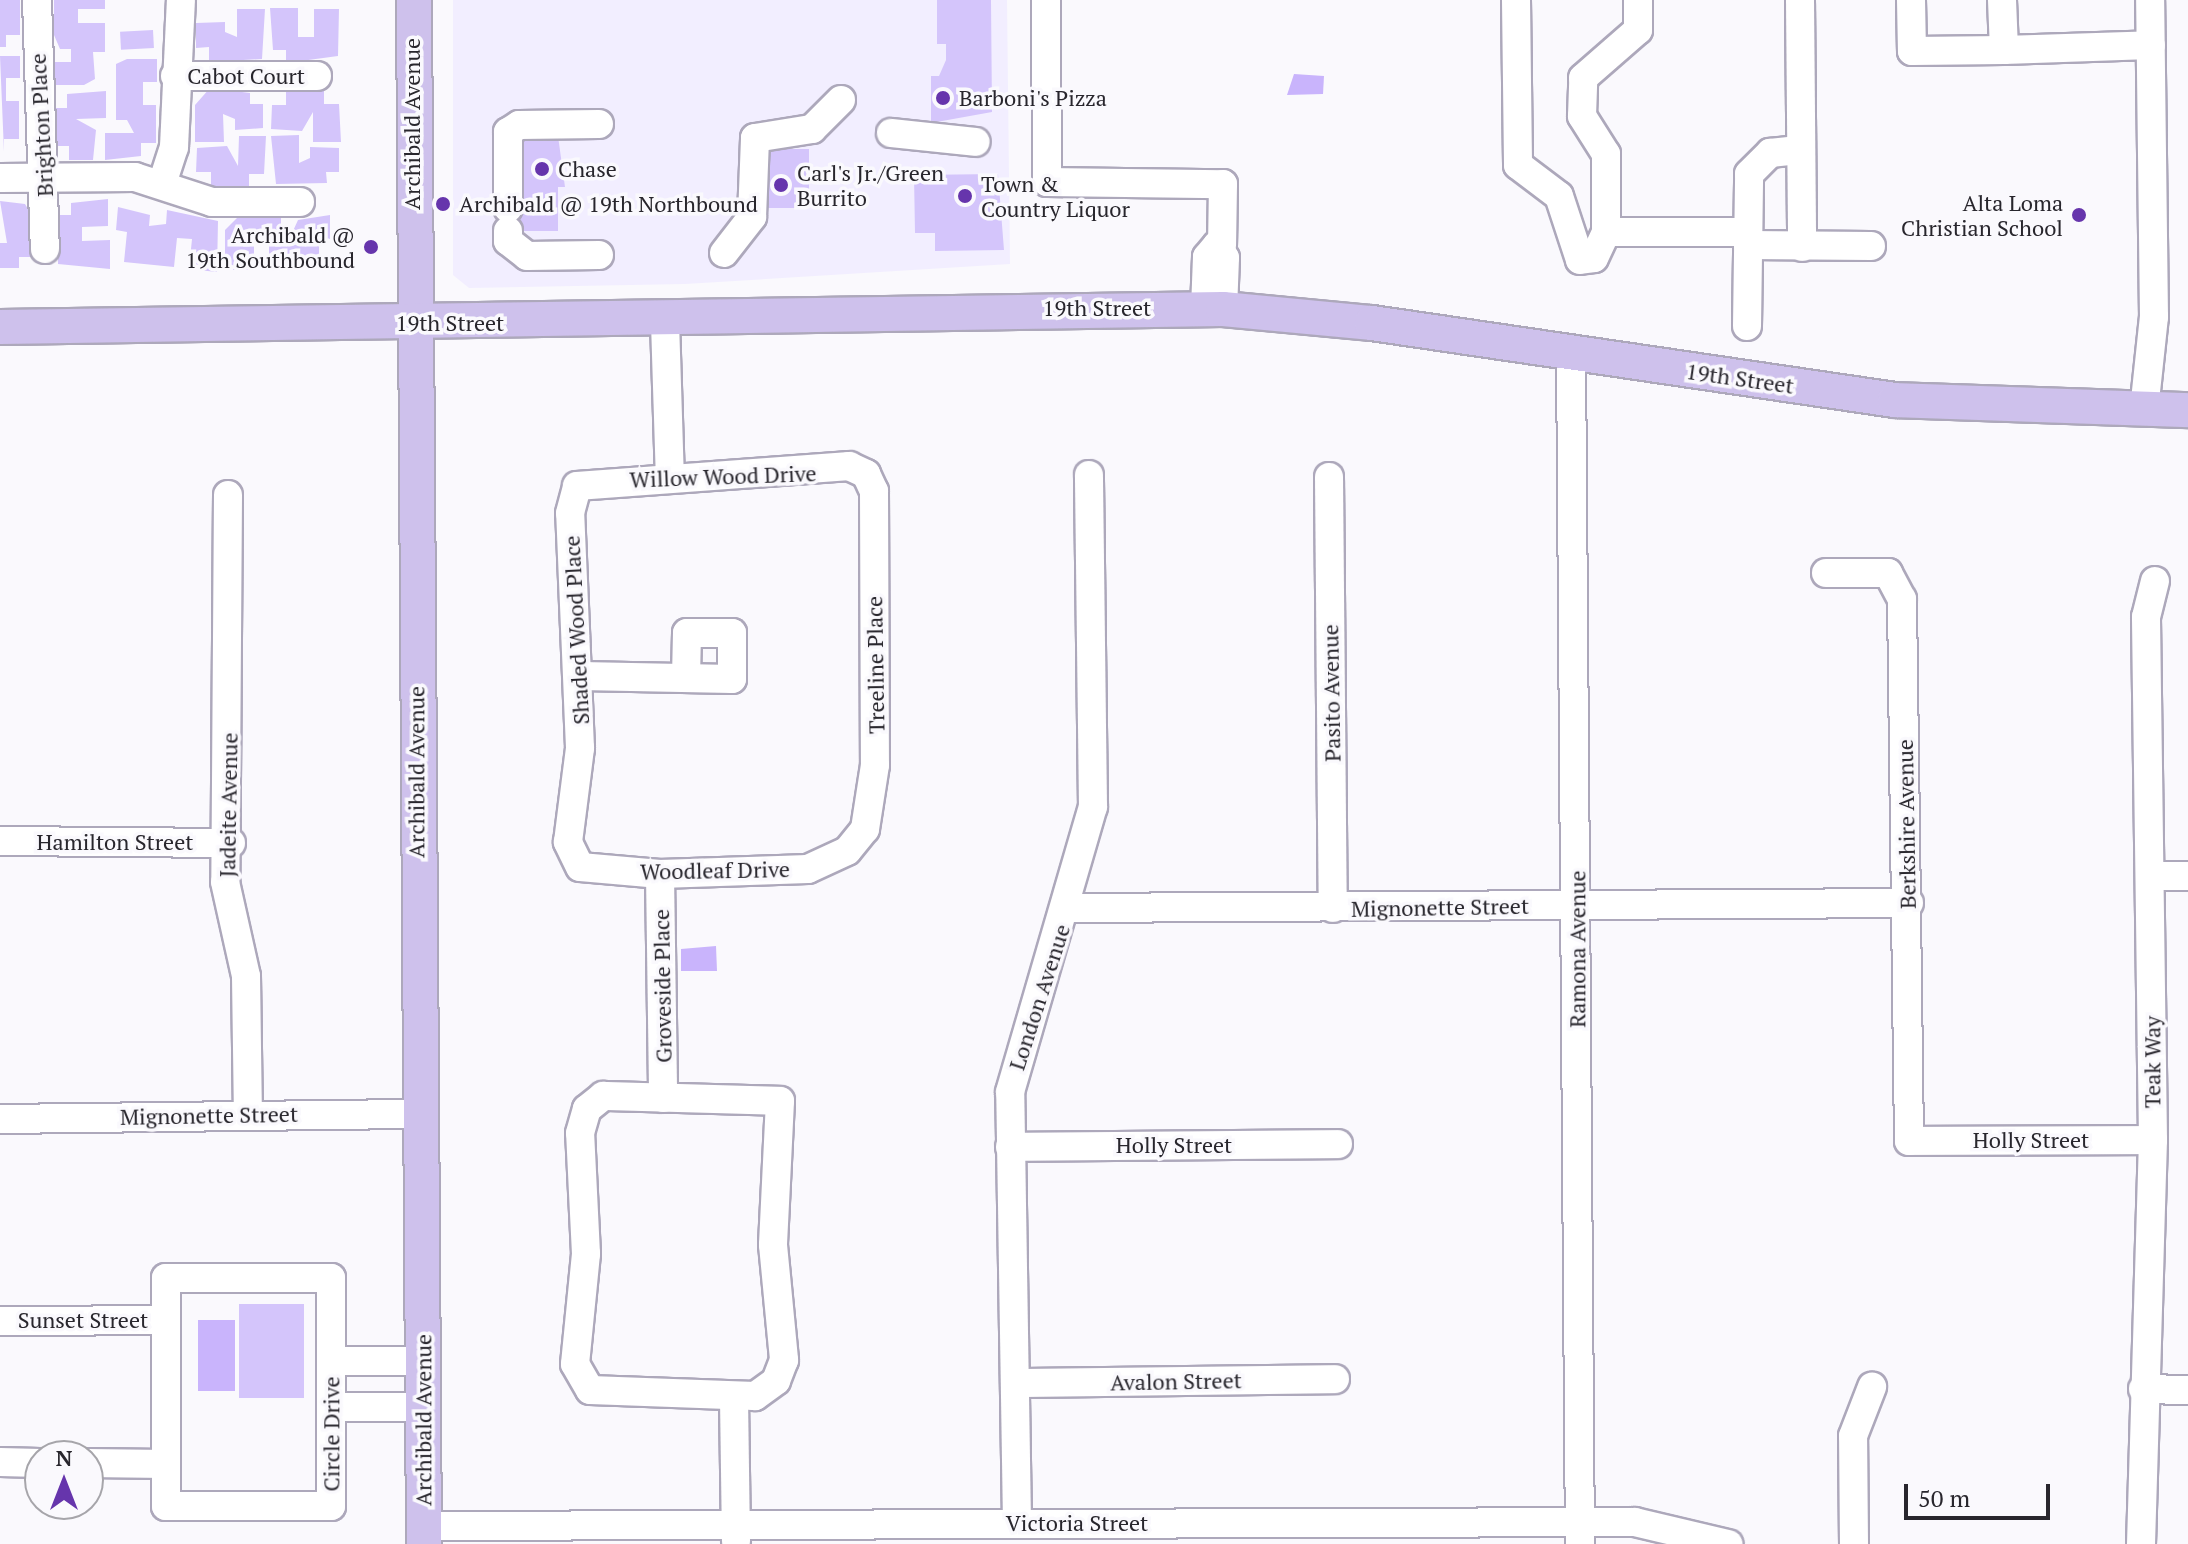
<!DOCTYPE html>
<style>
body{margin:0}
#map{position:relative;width:2188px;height:1544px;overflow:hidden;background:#faf9fd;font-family:"PT Serif",serif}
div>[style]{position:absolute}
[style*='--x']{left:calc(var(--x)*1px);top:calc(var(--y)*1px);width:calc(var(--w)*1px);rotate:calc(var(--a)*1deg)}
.built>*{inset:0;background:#f2eeff}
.water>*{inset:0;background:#c9b4fc;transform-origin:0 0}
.building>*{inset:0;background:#d4c5fb;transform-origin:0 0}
.roads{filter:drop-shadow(2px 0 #ada8bb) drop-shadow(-2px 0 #ada8bb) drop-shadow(0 2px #ada8bb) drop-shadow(0 -2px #ada8bb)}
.minor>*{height:28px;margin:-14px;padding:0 14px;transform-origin:14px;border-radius:14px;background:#fff}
.major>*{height:34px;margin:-17px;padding:0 17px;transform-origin:17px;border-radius:17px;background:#cec1ec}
.dots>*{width:22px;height:22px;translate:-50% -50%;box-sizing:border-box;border:4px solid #faf9fd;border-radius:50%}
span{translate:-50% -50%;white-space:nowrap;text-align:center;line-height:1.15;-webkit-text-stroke:7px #faf9fd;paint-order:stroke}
.street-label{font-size:22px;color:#28262d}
.poi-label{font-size:22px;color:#28262d}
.left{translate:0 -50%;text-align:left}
.right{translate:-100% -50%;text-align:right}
.north{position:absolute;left:24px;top:1440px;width:80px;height:80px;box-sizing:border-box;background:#faf9fd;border:2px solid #a6a5aa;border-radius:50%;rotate:0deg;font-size:22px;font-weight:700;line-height:32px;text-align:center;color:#28262d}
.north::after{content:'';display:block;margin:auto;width:28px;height:36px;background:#6635ac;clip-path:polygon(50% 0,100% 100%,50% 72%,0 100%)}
.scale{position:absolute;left:1904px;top:1484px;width:146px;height:36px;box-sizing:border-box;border:4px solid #28262d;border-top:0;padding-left:10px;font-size:24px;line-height:28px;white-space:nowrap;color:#28262d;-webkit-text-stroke:6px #faf9fd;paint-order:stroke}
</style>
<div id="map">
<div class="built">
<i style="clip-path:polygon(453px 0,1007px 0,1010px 264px,685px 284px,469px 288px,453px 275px)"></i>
</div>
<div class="water">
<i style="clip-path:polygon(1294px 74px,1324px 76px,1323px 94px,1287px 95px)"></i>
<i style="clip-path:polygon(716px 946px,717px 971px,681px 971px,681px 949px)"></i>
<i style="left:198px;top:1320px;width:37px;height:71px"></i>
</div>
<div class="building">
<i style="clip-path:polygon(0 0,20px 0,20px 35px,6px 35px,6px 47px,0 47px)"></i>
<i style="clip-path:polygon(54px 0,105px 0,105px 9px,78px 9px,78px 23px,105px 23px,105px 52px,93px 52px,95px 79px,84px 85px,55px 85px,55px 62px,71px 62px,71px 49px,60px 49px,54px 35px)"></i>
<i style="clip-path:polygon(937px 0,991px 0,992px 112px,931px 123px,931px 76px,939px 76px,946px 60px,946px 44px,937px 44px)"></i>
<i style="clip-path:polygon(270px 8px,298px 8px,298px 37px,314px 37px,314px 9px,339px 9px,338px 56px,286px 63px,286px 50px,273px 50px)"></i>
<i style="clip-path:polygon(237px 9px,265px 9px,262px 59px,209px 62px,209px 47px,196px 48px,196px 23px,225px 22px,225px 32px,237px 37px)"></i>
<i style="left:153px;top:30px;width:18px;height:33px;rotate:87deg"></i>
<i style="clip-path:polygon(0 56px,20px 56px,20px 78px,6px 78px,6px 101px,19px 101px,19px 139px,4px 139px,4px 152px)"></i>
<i style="clip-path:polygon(127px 59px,157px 59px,157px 82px,143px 82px,143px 105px,156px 105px,156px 143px,141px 143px,141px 156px,105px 160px,105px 133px,134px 133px,127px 120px,116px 120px,116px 64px)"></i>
<i style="clip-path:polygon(210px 88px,250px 93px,250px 104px,263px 104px,263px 128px,235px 130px,235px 119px,223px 114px,224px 142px,195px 142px,195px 105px)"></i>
<i style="clip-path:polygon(324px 89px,324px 104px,339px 104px,341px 142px,313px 142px,313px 112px,302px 131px,271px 129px,272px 105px,286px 105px,286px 91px)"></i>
<i style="clip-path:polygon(106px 91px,106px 118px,76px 119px,96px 130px,93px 160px,69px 160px,69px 146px,56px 146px,53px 108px,67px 108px,67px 94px)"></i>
<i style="clip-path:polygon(299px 135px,299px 163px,310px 158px,310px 147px,339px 148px,339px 172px,326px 172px,327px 183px,276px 184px,271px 136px)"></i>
<i style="clip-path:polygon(239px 136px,266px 136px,264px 174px,249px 174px,249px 188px,211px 186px,211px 172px,196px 172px,197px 148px,227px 146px,238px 166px)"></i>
<i style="clip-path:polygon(558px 136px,565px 187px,558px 187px,558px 231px,499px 231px,519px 137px)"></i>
<i style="left:756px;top:149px;width:53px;height:59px"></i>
<i style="clip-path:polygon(998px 174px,1004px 250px,935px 251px,935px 233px,915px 233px,914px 175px)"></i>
<i style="clip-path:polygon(108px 199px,108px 226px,82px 227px,82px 241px,110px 240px,110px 269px,58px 264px,57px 215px,71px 215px,71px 203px)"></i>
<i style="clip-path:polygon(0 201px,25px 204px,31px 214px,32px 257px,19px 257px,19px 268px,0 268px,0 243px,7px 243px)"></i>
<i style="clip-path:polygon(118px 207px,150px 215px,149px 226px,166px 224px,167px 210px,218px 221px,217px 272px,189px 269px,192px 239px,177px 238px,174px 267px,124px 262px,127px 232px,116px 230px)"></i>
<i style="clip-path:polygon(241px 214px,281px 214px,281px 228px,293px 231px,298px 220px,330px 215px,330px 239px,319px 239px,319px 269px,269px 269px,269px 240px,254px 240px,254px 270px,225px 270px,225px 230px)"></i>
<i style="left:239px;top:1304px;width:65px;height:94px"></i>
</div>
<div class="roads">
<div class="minor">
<i style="--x:37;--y:0;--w:249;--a:88.2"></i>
<i style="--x:1046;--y:0;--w:182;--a:89.7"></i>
<i style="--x:1047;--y:182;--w:176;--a:0.7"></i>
<i style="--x:1223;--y:184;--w:61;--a:90.9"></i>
<i style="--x:1516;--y:0;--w:165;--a:89.3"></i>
<i style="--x:1518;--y:165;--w:51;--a:37.1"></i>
<i style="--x:1559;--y:196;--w:67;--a:71.8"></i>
<i style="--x:1580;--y:260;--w:14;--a:-8"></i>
<i style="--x:1594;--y:258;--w:29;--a:-65"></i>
<i style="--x:1606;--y:232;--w:78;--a:-90"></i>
<i style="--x:1606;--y:154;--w:45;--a:-122.3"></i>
<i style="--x:1582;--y:116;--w:38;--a:-88"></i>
<i style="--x:1583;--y:78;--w:73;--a:-41.1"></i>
<i style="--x:1638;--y:30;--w:30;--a:-90"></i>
<i style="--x:1800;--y:0;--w:247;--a:89.5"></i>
<i style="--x:1911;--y:0;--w:51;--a:88.9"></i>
<i style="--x:1912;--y:51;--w:92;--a:-0.6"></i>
<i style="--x:2002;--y:0;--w:50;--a:87.7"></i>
<i style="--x:2004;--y:50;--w:147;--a:-1.9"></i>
<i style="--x:175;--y:76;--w:142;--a:0"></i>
<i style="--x:891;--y:133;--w:85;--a:6"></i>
<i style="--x:0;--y:178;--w:135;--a:-0.4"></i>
<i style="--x:135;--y:177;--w:81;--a:18"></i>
<i style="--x:212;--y:202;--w:88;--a:0"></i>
<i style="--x:162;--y:184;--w:39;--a:-72"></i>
<i style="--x:174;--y:147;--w:147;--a:-87.3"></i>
<i style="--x:508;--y:208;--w:76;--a:-90"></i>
<i style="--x:508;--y:132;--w:13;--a:-32"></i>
<i style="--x:519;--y:125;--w:80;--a:-0.7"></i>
<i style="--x:508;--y:231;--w:10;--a:90"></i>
<i style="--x:508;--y:241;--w:24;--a:38"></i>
<i style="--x:527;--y:256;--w:72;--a:-0.8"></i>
<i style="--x:1606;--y:232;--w:142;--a:0"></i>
<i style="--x:1748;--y:245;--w:123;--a:0.5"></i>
<i style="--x:724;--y:253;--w:46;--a:-52.1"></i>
<i style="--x:752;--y:217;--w:79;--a:-87.8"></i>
<i style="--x:755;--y:138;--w:58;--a:-9"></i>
<i style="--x:812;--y:129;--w:41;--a:-45"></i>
<i style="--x:1205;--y:309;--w:52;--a:-87.8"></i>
<i style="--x:1207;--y:257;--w:16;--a:-50"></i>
<i style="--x:1217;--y:245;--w:15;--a:58"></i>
<i style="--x:1225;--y:258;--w:51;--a:92.2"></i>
<i style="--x:665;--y:322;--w:155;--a:88.2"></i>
<i style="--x:1747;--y:326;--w:152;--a:-89.2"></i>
<i style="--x:1749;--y:174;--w:30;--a:-45"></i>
<i style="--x:1770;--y:153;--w:31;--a:-6"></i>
<i style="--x:1571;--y:353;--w:1191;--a:89.57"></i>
<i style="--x:2144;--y:410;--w:94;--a:-83.9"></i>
<i style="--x:2154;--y:317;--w:317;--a:-90.7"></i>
<i style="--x:849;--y:466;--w:19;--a:25"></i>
<i style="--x:866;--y:474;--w:19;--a:65"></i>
<i style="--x:874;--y:491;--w:274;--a:89.8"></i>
<i style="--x:875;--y:765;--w:65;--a:98.9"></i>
<i style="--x:865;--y:829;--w:28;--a:129"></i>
<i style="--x:847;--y:851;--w:43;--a:155.2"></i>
<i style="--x:808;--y:869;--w:148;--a:178.1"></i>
<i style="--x:660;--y:874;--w:80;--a:-175"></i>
<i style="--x:580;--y:867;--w:28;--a:-116"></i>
<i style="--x:568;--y:842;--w:95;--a:-82.7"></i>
<i style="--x:580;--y:748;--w:235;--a:-92.4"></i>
<i style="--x:570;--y:513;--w:28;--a:-75"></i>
<i style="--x:577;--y:486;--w:273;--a:-4.2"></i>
<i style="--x:1329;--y:477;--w:431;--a:89.5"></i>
<i style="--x:228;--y:495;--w:387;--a:90.4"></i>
<i style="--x:225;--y:882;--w:96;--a:77.4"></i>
<i style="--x:246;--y:976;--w:138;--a:89.2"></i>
<i style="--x:1826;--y:573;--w:62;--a:0"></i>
<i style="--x:1888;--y:573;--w:30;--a:62"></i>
<i style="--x:1902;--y:599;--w:542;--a:89.26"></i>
<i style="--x:1909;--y:1141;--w:244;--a:-0.2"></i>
<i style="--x:581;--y:676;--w:151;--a:1.1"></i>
<i style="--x:732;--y:679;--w:46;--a:-90"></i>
<i style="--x:732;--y:633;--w:45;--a:180"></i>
<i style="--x:687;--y:633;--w:44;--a:91.3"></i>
<i style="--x:0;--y:841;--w:231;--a:0.5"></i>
<i style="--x:660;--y:874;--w:224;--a:89.2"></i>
<i style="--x:2151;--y:876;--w:37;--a:0"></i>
<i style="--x:1068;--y:908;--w:841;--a:-0.34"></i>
<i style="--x:603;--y:1096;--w:177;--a:1.6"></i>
<i style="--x:780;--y:1101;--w:144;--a:92.8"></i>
<i style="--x:773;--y:1245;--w:116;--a:84.5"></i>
<i style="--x:784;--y:1360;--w:22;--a:111"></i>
<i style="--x:776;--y:1381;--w:26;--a:144"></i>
<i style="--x:755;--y:1396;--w:165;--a:-177.9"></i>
<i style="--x:590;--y:1390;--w:30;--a:-120"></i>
<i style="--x:575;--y:1364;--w:111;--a:-84.3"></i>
<i style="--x:586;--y:1254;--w:121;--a:-92.8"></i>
<i style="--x:580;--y:1133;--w:25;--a:-74"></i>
<i style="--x:587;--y:1109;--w:21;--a:-39"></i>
<i style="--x:0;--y:1119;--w:419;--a:-0.7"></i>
<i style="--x:1010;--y:1147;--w:328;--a:-0.5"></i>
<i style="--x:166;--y:1278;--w:165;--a:0"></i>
<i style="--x:331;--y:1278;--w:228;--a:90"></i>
<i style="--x:331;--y:1506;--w:165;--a:180"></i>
<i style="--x:166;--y:1506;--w:228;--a:-90"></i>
<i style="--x:0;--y:1321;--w:166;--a:-0.3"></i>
<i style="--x:331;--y:1361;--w:93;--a:0"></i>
<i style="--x:1017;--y:1383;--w:318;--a:-0.7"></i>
<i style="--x:2143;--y:1389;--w:45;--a:1.3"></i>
<i style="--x:734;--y:1398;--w:143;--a:89.2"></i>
<i style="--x:331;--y:1407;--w:93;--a:0"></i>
<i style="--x:0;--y:1462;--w:40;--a:1.4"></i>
<i style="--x:88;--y:1463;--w:78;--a:0.7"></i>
<i style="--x:1017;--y:1523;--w:431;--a:-90.9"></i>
<i style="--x:1010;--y:1092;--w:297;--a:-73.8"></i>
<i style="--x:1093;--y:807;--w:332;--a:-90.7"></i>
<i style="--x:424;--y:1526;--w:1211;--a:-0.19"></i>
<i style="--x:1635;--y:1522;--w:96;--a:13.3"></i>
<i style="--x:1854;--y:1544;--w:108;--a:-90.5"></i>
<i style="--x:1853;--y:1436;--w:53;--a:-68.8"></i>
<i style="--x:2141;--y:1544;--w:404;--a:-88.3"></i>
<i style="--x:2153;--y:1140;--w:523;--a:-90.77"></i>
<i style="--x:2146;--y:617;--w:37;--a:-76"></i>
</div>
<div class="major">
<i style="--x:414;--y:0;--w:1544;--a:89.63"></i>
<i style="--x:0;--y:327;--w:1223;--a:-0.84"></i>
<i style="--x:1223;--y:309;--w:150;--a:5.4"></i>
<i style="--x:1372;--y:323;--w:529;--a:8.38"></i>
<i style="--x:1895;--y:400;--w:293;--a:2"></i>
</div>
</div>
<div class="dots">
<i style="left:943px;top:98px;background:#6635ac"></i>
<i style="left:542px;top:169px;background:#6635ac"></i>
<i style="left:781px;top:185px;background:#6635ac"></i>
<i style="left:965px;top:196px;background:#6635ac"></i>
<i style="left:443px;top:204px;background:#6635ac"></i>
<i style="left:2079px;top:215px;background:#6635ac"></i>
<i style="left:371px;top:247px;background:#6635ac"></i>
</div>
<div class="street-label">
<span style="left:246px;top:76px">Cabot Court</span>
<span style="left:412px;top:124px;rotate:-90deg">Archibald Avenue</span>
<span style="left:41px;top:125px;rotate:-93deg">Brighton Place</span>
<span style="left:1097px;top:308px">19th Street</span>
<span style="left:450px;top:323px">19th Street</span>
<span style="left:1740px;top:378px;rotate:8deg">19th Street</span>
<span style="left:723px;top:476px;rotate:-2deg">Willow Wood Drive</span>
<span style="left:576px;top:630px;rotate:-93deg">Shaded Wood Place</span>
<span style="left:875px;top:665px;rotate:-91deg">Treeline Place</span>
<span style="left:1331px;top:693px;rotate:-91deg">Pasito Avenue</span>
<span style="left:416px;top:772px;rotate:-90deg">Archibald Avenue</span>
<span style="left:228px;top:805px;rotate:-89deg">Jadeite Avenue</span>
<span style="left:1906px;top:824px;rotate:-91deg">Berkshire Avenue</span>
<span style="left:115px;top:842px">Hamilton Street</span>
<span style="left:715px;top:870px;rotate:-1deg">Woodleaf Drive</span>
<span style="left:1440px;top:907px;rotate:-1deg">Mignonette Street</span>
<span style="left:1577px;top:949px;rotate:-90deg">Ramona Avenue</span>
<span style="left:662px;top:986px;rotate:-91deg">Groveside Place</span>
<span style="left:1039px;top:997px;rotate:-72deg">London Avenue</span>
<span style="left:2152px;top:1062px;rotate:-90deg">Teak Way</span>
<span style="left:209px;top:1115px;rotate:-1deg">Mignonette Street</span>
<span style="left:2031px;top:1140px">Holly Street</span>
<span style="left:1174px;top:1145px">Holly Street</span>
<span style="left:83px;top:1320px">Sunset Street</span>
<span style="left:1176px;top:1381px;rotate:-1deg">Avalon Street</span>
<span style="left:423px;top:1420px;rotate:-90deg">Archibald Avenue</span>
<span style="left:331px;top:1434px;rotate:-90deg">Circle Drive</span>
<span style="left:1077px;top:1523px">Victoria Street</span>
</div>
<div class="poi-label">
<span class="left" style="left:959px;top:98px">Barboni's Pizza</span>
<span class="left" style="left:558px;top:169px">Chase</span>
<span class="left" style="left:797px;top:185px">Carl's Jr./Green<br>Burrito</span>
<span class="left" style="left:981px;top:196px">Town &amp;<br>Country Liquor</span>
<span class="right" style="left:2063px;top:215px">Alta Loma<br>Christian School</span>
<span class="left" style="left:459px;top:204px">Archibald @ 19th Northbound</span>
<span class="right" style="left:355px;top:247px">Archibald @<br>19th Southbound</span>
</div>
<div class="north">N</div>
<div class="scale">50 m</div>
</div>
